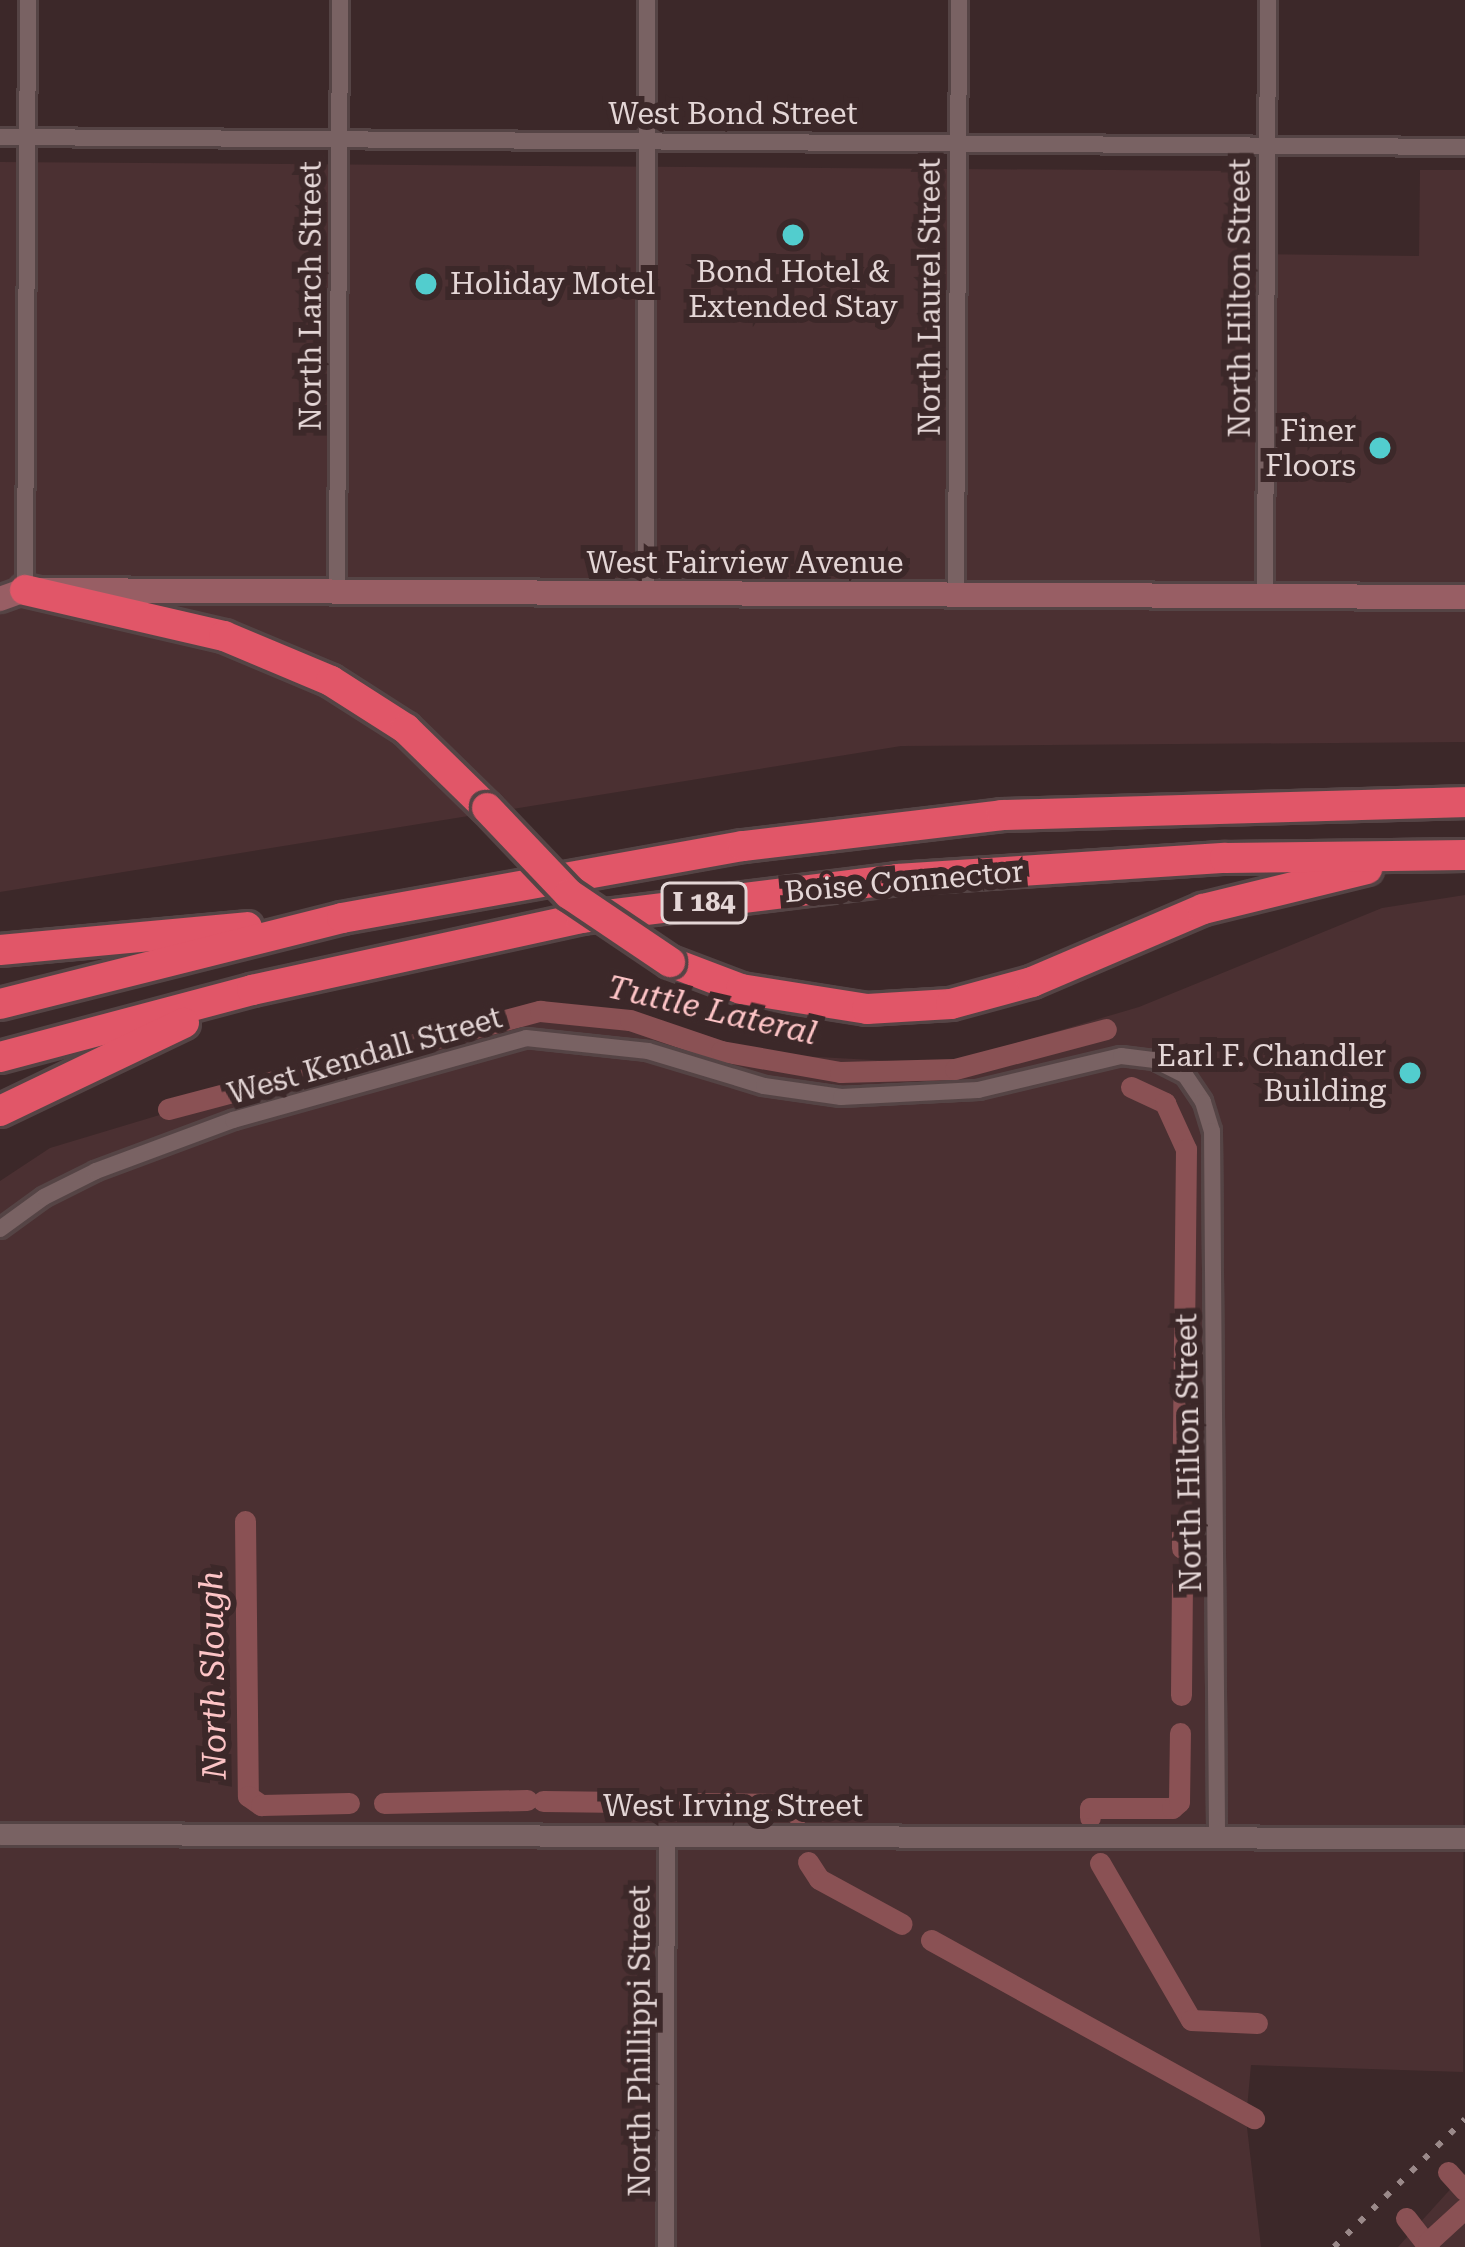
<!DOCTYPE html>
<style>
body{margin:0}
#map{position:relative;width:1465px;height:2247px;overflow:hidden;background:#3c2829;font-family:"Roboto Serif",serif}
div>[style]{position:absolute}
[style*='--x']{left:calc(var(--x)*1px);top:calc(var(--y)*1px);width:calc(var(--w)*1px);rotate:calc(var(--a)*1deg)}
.built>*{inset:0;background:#4b3032}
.canal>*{height:21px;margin:-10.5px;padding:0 10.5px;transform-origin:10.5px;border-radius:10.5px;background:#8a5154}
.roads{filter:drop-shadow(3px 0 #554445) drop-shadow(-3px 0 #554445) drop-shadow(0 3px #554445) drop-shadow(0 -3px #554445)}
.minor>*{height:16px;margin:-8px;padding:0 8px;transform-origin:8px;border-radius:8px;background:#796263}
.tertiary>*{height:21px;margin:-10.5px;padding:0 10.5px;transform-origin:10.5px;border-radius:10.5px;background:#796263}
.secondary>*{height:24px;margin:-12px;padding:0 12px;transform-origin:12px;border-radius:12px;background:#985e64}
.motorway>*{height:30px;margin:-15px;padding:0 15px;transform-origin:15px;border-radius:15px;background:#e15668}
.rail>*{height:6px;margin-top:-3px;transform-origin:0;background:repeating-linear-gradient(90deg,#9a8989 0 6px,transparent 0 18px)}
.bridges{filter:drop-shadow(3px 0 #554445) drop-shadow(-3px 0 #554445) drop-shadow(0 3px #554445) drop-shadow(0 -3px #554445)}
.motorway-bridge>*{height:30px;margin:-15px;padding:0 15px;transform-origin:15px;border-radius:15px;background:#e15668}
.dots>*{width:33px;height:33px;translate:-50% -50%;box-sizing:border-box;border:6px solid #3c2829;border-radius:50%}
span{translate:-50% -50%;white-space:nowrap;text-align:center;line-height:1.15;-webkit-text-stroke:12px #3c2829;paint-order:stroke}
.shield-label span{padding:3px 9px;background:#3c2829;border:3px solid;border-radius:9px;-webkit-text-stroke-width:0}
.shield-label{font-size:27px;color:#e4d6d6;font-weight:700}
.street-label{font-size:30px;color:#e4d6d6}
.poi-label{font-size:30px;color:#e4d6d6}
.left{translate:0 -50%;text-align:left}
.right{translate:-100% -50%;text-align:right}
.water-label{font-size:33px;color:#fdc4c6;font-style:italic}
</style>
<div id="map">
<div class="built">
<i style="clip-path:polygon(0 162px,1241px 171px,1241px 254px,1419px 256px,1420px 170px,1465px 170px,1465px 742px,901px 746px,0 892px)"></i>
<i style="clip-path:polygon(1465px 895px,1463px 2072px,1251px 2065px,1246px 2119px,1261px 2247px,0 2247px,0 1181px,50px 1148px,531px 1003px,629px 1011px,764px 1054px,945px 1064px,1139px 1007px,1382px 908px)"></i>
<i style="clip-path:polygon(1465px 2173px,1465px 2247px,1398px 2247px)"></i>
</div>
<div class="canal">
<i style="--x:1131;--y:1087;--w:38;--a:25"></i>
<i style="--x:1165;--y:1103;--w:51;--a:65.5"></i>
<i style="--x:1186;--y:1149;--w:293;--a:90.6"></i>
<i style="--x:168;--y:1109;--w:385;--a:-14.8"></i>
<i style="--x:540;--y:1011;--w:90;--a:5.7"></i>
<i style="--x:630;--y:1020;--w:96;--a:18.8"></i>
<i style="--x:721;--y:1051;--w:121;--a:10"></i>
<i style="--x:840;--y:1072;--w:115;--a:-1.5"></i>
<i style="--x:955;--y:1069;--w:156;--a:-14.8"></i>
<i style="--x:245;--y:1521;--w:275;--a:89.4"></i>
<i style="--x:248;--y:1796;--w:16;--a:35"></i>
<i style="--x:261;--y:1805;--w:88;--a:-1.3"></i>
<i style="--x:1182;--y:1548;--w:15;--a:-90"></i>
<i style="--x:1181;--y:1695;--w:110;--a:-89.5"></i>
<i style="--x:543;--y:1801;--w:83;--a:0.7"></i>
<i style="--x:384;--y:1803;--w:143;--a:-1.2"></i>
<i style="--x:684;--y:1803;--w:110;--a:0.5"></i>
<i style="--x:794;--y:1804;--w:11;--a:75"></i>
<i style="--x:1090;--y:1817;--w:9;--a:-90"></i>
<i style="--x:1090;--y:1808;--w:82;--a:0"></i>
<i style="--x:1172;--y:1808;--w:9;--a:-41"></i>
<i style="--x:1179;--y:1802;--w:69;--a:-89.2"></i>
<i style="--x:808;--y:1862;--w:20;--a:57"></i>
<i style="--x:819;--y:1879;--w:94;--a:28.5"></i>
<i style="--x:1100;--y:1863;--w:181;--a:59.9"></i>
<i style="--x:1191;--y:2020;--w:66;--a:2.6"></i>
<i style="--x:931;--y:1940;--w:369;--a:28.9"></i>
<i style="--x:1448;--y:2172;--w:25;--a:48"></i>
<i style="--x:1406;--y:2218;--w:37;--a:52"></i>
<i style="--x:1428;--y:2242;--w:50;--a:-42.6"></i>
</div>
<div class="roads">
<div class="minor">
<i style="--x:0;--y:137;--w:1465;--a:0.39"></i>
<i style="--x:25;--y:590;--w:590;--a:-89.71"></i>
<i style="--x:337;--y:592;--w:592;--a:-89.71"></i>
<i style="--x:646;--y:593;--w:593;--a:-89.9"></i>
<i style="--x:956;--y:594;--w:594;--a:-89.71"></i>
<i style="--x:1265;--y:596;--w:596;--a:-89.71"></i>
<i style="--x:0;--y:1229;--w:54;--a:-36"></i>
<i style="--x:44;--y:1197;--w:58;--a:-26.6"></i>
<i style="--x:96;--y:1171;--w:146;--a:-20.4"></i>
<i style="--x:233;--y:1120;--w:304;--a:-15.6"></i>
<i style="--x:526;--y:1038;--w:123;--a:6.1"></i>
<i style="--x:648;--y:1051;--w:121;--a:16.8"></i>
<i style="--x:764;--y:1086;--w:78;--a:8.1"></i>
<i style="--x:841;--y:1097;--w:137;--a:-2.9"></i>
<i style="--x:978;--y:1090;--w:147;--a:-13.4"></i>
<i style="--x:1121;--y:1056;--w:34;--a:7"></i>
<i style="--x:1155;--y:1060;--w:34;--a:27"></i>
<i style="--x:1185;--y:1075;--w:32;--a:56"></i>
<i style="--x:1203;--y:1102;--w:30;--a:73"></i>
<i style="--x:1212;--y:1131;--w:707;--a:89.59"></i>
<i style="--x:666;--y:2247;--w:411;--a:-89.9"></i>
</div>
<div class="tertiary">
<i style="--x:0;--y:1834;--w:1465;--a:0.16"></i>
</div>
<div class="secondary">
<i style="--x:0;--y:599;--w:27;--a:-20"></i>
<i style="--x:25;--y:590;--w:1440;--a:0.28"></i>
</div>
<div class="motorway">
<i style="--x:25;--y:590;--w:204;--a:13"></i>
<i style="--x:224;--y:636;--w:116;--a:22.8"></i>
<i style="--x:331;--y:681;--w:89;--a:32.6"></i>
<i style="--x:406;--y:729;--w:113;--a:44.3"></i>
<i style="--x:0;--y:950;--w:248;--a:-5.3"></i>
<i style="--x:670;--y:962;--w:76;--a:20.8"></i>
<i style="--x:741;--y:989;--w:128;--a:9"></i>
<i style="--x:867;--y:1009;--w:84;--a:-3.4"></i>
<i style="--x:951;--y:1004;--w:84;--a:-15.2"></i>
<i style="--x:1032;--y:982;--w:186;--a:-23.1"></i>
<i style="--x:1203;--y:909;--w:169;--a:-13.7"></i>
<i style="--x:0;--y:1004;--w:353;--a:-14.1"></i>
<i style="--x:342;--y:918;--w:407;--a:-10.2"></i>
<i style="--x:743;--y:846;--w:261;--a:-6.8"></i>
<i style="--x:1002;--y:815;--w:463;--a:-1.6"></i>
<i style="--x:0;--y:1057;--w:261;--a:-14.9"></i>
<i style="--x:252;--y:990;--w:337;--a:-12.3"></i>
<i style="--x:581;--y:918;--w:318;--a:-7"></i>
<i style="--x:897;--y:879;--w:329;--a:-3.7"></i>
<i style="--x:1225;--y:858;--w:240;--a:-0.7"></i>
<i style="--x:0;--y:1111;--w:204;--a:-25.6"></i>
</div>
</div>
<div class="rail">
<i style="--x:1334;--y:2247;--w:183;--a:-44.3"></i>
</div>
<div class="bridges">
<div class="motorway-bridge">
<i style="--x:487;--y:808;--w:119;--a:46.4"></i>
<i style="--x:569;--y:894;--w:122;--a:34"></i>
</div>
</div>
<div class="dots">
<i style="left:793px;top:235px;background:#52cdce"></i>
<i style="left:426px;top:284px;background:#52cdce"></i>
<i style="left:1380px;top:448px;background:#52cdce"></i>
<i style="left:1410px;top:1073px;background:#52cdce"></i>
</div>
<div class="shield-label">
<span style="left:704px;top:903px">I 184</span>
</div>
<div class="street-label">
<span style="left:733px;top:114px">West Bond Street</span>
<span style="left:311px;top:296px;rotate:-90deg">North Larch Street</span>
<span style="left:930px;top:297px;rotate:-90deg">North Laurel Street</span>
<span style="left:1240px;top:298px;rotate:-90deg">North Hilton Street</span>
<span style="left:745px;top:563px">West Fairview Avenue</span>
<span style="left:904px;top:882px;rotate:-5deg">Boise Connector</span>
<span style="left:365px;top:1056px;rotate:-16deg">West Kendall Street</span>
<span style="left:1189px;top:1453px;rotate:-91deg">North Hilton Street</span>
<span style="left:733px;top:1806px">West Irving Street</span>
<span style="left:640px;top:2041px;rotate:-90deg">North Phillippi Street</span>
</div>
<div class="poi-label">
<span style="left:793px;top:289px">Bond Hotel &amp;<br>Extended Stay</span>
<span class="left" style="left:450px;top:284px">Holiday Motel</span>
<span class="right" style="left:1356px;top:448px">Finer<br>Floors</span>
<span class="right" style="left:1386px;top:1073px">Earl F. Chandler<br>Building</span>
</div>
<div class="water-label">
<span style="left:712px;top:1010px;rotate:13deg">Tuttle Lateral</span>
<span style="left:213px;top:1675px;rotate:-91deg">North Slough</span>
</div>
</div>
